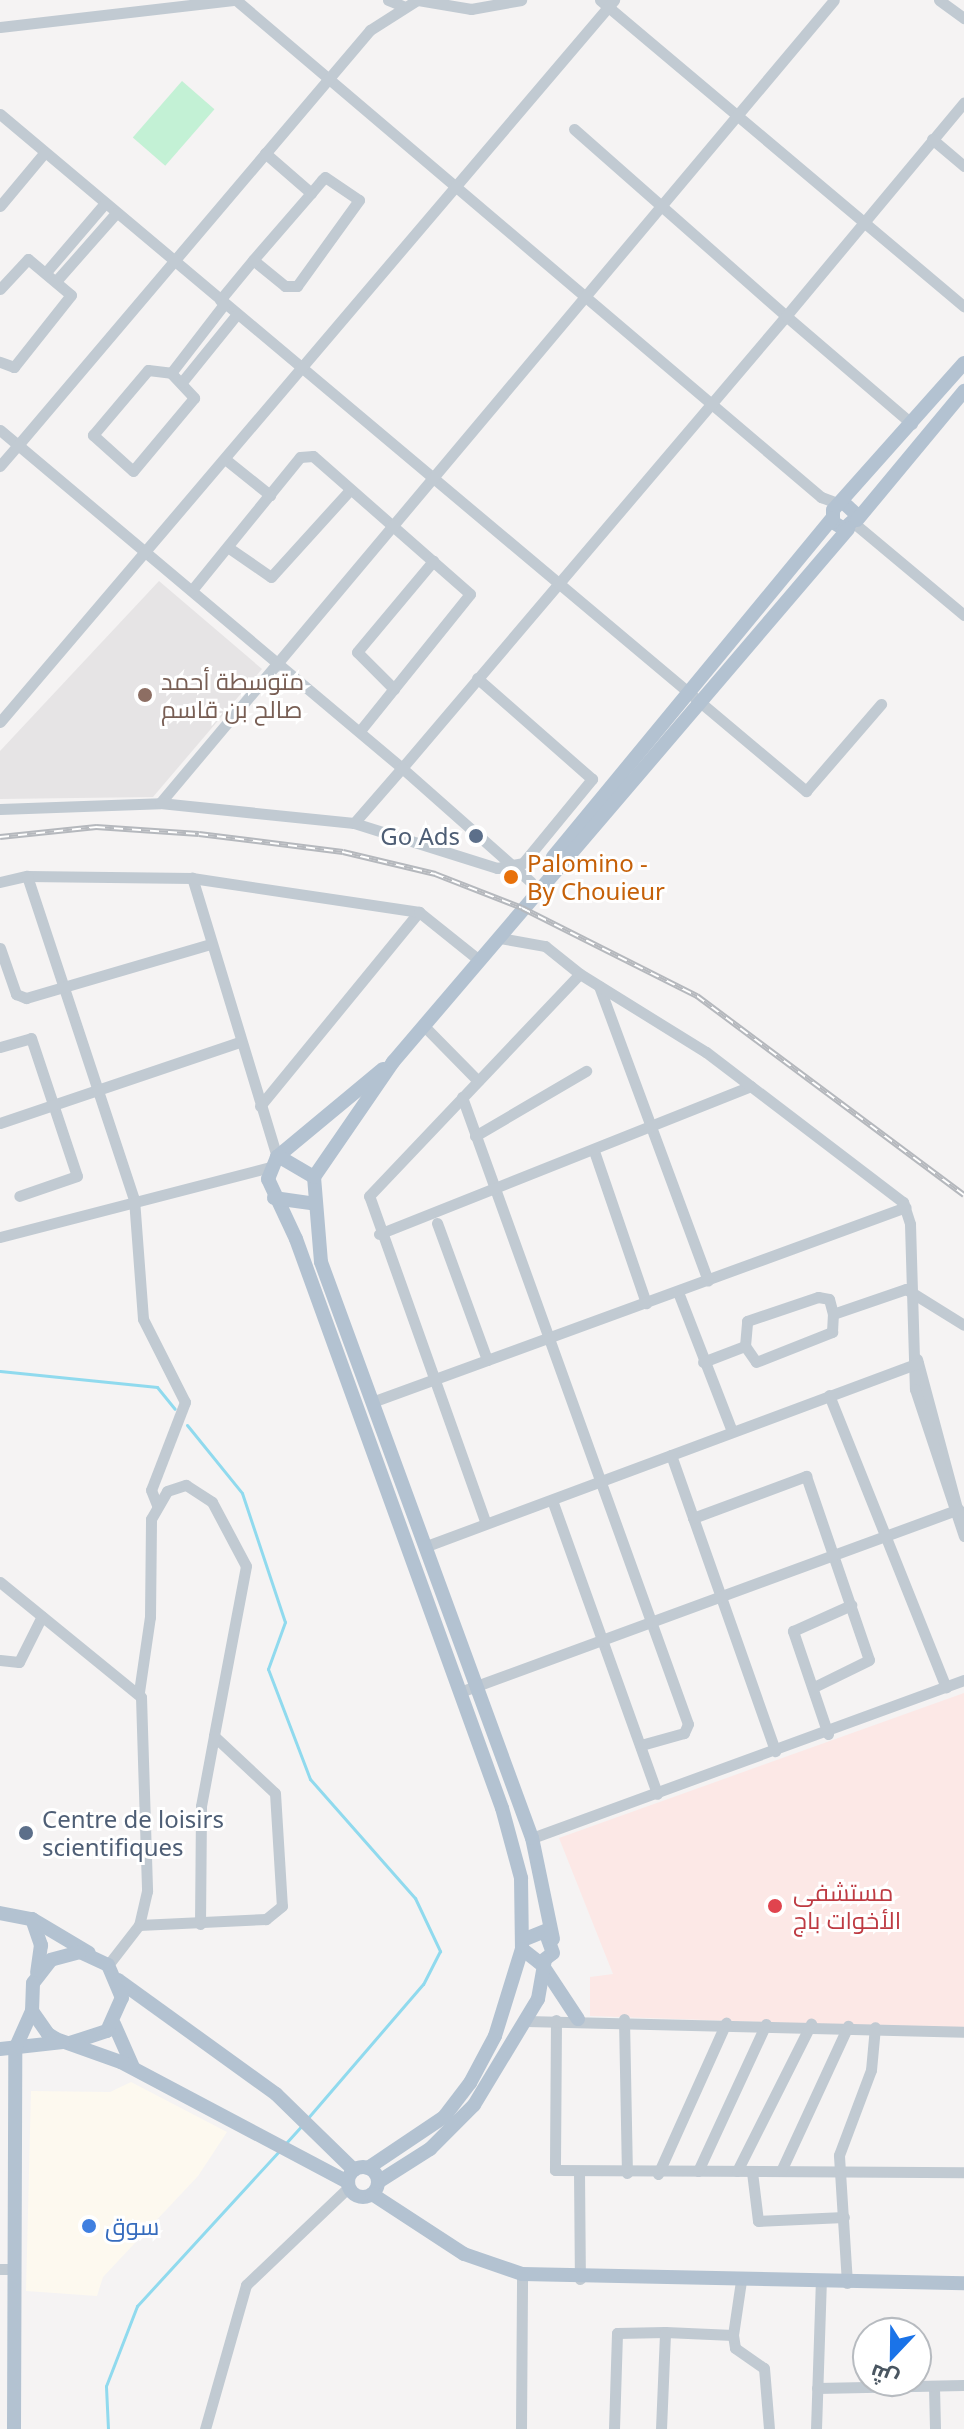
<!DOCTYPE html>
<meta charset="utf-8">
<style>
body{margin:0}
#map{position:relative;width:964px;height:2429px;overflow:hidden;background:#f5f3f3;font-family:"Noto Sans",Cairo,sans-serif}
div>[style]{position:absolute}
[style*='--x']{left:calc(var(--x)*1px);top:calc(var(--y)*1px);width:calc(var(--w)*1px);rotate:calc(var(--a)*1deg)}
.commercial>*{inset:0;background:#fdf9ef}
.education>*{inset:0;background:#e6e4e5}
.medical>*{inset:0;background:#fce8e6}
.green>*{inset:0;background:#c3f1d5;transform-origin:0 0}
.stream>*{height:3px;margin:-1.5px;padding:0 1.5px;transform-origin:1.5px;border-radius:1.5px;background:#90daee}
.minor>*{height:11px;margin:-5.5px;padding:0 5.5px;transform-origin:5.5px;border-radius:5.5px;background:#c1cad2}
.major>*{height:14px;margin:-7px;padding:0 7px;transform-origin:7px;border-radius:7px;background:#b3c2d1}
.major>.ring{margin:-7px;padding:0;box-sizing:content-box;background:none;border:14px solid #b3c2d1;border-radius:50%}
.rail>*{height:6px;margin-top:-3px;transform-origin:0;background:repeating-linear-gradient(90deg,#fff 0 9px,#b5b8bd 0 18px);box-sizing:border-box;border-block:2px solid #b5b8bd}
.dots>*{width:22px;height:22px;translate:-50% -50%;box-sizing:border-box;border:4px solid #fff;border-radius:50%}
span{translate:-50% -50%;white-space:nowrap;text-align:center;line-height:1.15;-webkit-text-stroke:6px #fff;paint-order:stroke}
.education-label{font-size:24px;color:#785e54}
.left{translate:0 -50%;text-align:left}
.service-label{font-size:24px;color:#4e5e75}
.right{translate:-100% -50%;text-align:right}
.food-label{font-size:24px;color:#c56008}
.health-label{font-size:24px;color:#be3a42}
.shop-label{font-size:24px;color:#366cbe}
.north{position:absolute;left:852px;top:2317px;width:80px;height:80px;box-sizing:border-box;background:#fff;border:2px solid #b7bbc0;border-radius:50%;rotate:202deg;font-size:22px;font-weight:700;line-height:32px;text-align:center;color:#4a5661}
.north::after{content:'';display:block;margin:auto;width:28px;height:36px;background:#1a73e8;clip-path:polygon(50% 0,100% 100%,50% 72%,0 100%)}
</style>
<div id="map">
<div class="commercial">
<i style="clip-path:polygon(131px 2082px,227px 2132px,198px 2176px,103px 2277px,97px 2296px,26px 2291px,31px 2091px,110px 2092px)"></i>
</div>
<div class="education">
<i style="clip-path:polygon(159px 581px,262px 669px,153px 797px,0 799px,0 751px)"></i>
</div>
<div class="medical">
<i style="clip-path:polygon(964px 1693px,964px 2029px,590px 2016px,590px 1977px,613px 1974px,559px 1838px)"></i>
</div>
<div class="green">
<i style="left:182px;top:81px;width:43px;height:75px;rotate:41deg"></i>
</div>
<div class="stream">
<i style="--x:0;--y:1371;--w:158;--a:5.8"></i>
<i style="--x:157;--y:1387;--w:28;--a:51"></i>
<i style="--x:187;--y:1425;--w:87;--a:51"></i>
<i style="--x:242;--y:1493;--w:136;--a:71.6"></i>
<i style="--x:285;--y:1622;--w:50;--a:109.9"></i>
<i style="--x:268;--y:1669;--w:118;--a:69.1"></i>
<i style="--x:310;--y:1779;--w:159;--a:48.6"></i>
<i style="--x:415;--y:1898;--w:59;--a:64.7"></i>
<i style="--x:440;--y:1951;--w:37;--a:117"></i>
<i style="--x:423;--y:1984;--w:178;--a:130.7"></i>
<i style="--x:286;--y:2143;--w:24;--a:-48"></i>
<i style="--x:108;--y:2429;--w:43;--a:-92.7"></i>
<i style="--x:106;--y:2386;--w:86;--a:-68.8"></i>
<i style="--x:137;--y:2306;--w:209;--a:-47.5"></i>
</div>
<div class="minor">
<i style="--x:236;--y:0;--w:768;--a:40.35"></i>
<i style="--x:821;--y:497;--w:20;--a:20"></i>
<i style="--x:388;--y:0;--w:16;--a:22"></i>
<i style="--x:417;--y:0;--w:56;--a:147.4"></i>
<i style="--x:370;--y:30;--w:544;--a:130.3"></i>
<i style="--x:18;--y:445;--w:502;--a:40.07"></i>
<i style="--x:402;--y:768;--w:593;--a:-49.65"></i>
<i style="--x:786;--y:316;--w:166;--a:40.6"></i>
<i style="--x:418;--y:0;--w:54;--a:9.6"></i>
<i style="--x:471;--y:9;--w:51;--a:-10.2"></i>
<i style="--x:600;--y:0;--w:476;--a:40.1"></i>
<i style="--x:939;--y:0;--w:31;--a:36"></i>
<i style="--x:0;--y:27;--w:237;--a:-6.6"></i>
<i style="--x:0;--y:114;--w:1053;--a:40.03"></i>
<i style="--x:806;--y:791;--w:115;--a:-49.2"></i>
<i style="--x:574;--y:129;--w:283;--a:41.4"></i>
<i style="--x:786;--y:316;--w:278;--a:-50.2"></i>
<i style="--x:932;--y:139;--w:42;--a:40.2"></i>
<i style="--x:265;--y:153;--w:61;--a:41"></i>
<i style="--x:0;--y:206;--w:70;--a:-50.2"></i>
<i style="--x:47;--y:271;--w:89;--a:-49.5"></i>
<i style="--x:57;--y:280;--w:89;--a:-48.6"></i>
<i style="--x:0;--y:289;--w:41;--a:-47"></i>
<i style="--x:28;--y:259;--w:56;--a:39.9"></i>
<i style="--x:71;--y:295;--w:92;--a:128.4"></i>
<i style="--x:14;--y:367;--w:15;--a:-160"></i>
<i style="--x:220;--y:300;--w:52;--a:-50.5"></i>
<i style="--x:253;--y:260;--w:89;--a:-49.1"></i>
<i style="--x:311;--y:193;--w:17;--a:-50"></i>
<i style="--x:322;--y:180;--w:4;--a:-45"></i>
<i style="--x:325;--y:177;--w:41;--a:34.1"></i>
<i style="--x:359;--y:200;--w:106;--a:125.8"></i>
<i style="--x:297;--y:286;--w:12;--a:180"></i>
<i style="--x:285;--y:286;--w:41;--a:-140.9"></i>
<i style="--x:148;--y:370;--w:23;--a:7"></i>
<i style="--x:171;--y:373;--w:34;--a:47"></i>
<i style="--x:194;--y:398;--w:95;--a:129.9"></i>
<i style="--x:133;--y:471;--w:54;--a:-138"></i>
<i style="--x:93;--y:435;--w:85;--a:-49.8"></i>
<i style="--x:171;--y:373;--w:88;--a:-52.4"></i>
<i style="--x:182;--y:382;--w:87;--a:-51"></i>
<i style="--x:0;--y:430;--w:23;--a:40"></i>
<i style="--x:18;--y:445;--w:28;--a:131"></i>
<i style="--x:225;--y:459;--w:58;--a:38.7"></i>
<i style="--x:855;--y:524;--w:142;--a:39.9"></i>
<i style="--x:229;--y:548;--w:51;--a:34.6"></i>
<i style="--x:271;--y:577;--w:118;--a:-47.8"></i>
<i style="--x:192;--y:590;--w:171;--a:-50.9"></i>
<i style="--x:300;--y:457;--w:13;--a:-4"></i>
<i style="--x:313;--y:456;--w:209;--a:41.3"></i>
<i style="--x:470;--y:594;--w:176;--a:128.8"></i>
<i style="--x:394;--y:689;--w:52;--a:-135"></i>
<i style="--x:357;--y:652;--w:119;--a:-50.1"></i>
<i style="--x:0;--y:722;--w:948;--a:-49.62"></i>
<i style="--x:160;--y:803;--w:1048;--a:-49.99"></i>
<i style="--x:0;--y:809;--w:160;--a:-2.1"></i>
<i style="--x:160;--y:803;--w:195;--a:5.9"></i>
<i style="--x:354;--y:823;--w:73;--a:-48.9"></i>
<i style="--x:402;--y:768;--w:172;--a:41.5"></i>
<i style="--x:354;--y:823;--w:150;--a:17.5"></i>
<i style="--x:497;--y:868;--w:26;--a:-11"></i>
<i style="--x:523;--y:863;--w:109;--a:-50.6"></i>
<i style="--x:592;--y:779;--w:153;--a:-138.7"></i>
<i style="--x:27;--y:876;--w:165;--a:0.7"></i>
<i style="--x:0;--y:882;--w:28;--a:-13"></i>
<i style="--x:27;--y:876;--w:340;--a:71.7"></i>
<i style="--x:134;--y:1199;--w:120;--a:85.7"></i>
<i style="--x:143;--y:1319;--w:93;--a:63.2"></i>
<i style="--x:185;--y:1402;--w:94;--a:111.1"></i>
<i style="--x:151;--y:1490;--w:16;--a:68"></i>
<i style="--x:500;--y:938;--w:46;--a:10.1"></i>
<i style="--x:545;--y:946;--w:45;--a:38.7"></i>
<i style="--x:0;--y:948;--w:49;--a:70.8"></i>
<i style="--x:16;--y:994;--w:11;--a:22"></i>
<i style="--x:26;--y:998;--w:193;--a:-16.3"></i>
<i style="--x:599;--y:986;--w:314;--a:69.7"></i>
<i style="--x:424;--y:1026;--w:77;--a:45.5"></i>
<i style="--x:0;--y:1047;--w:32;--a:-16"></i>
<i style="--x:31;--y:1038;--w:145;--a:71.6"></i>
<i style="--x:77;--y:1176;--w:61;--a:161"></i>
<i style="--x:462;--y:1097;--w:666;--a:70.18"></i>
<i style="--x:688;--y:1724;--w:10;--a:114"></i>
<i style="--x:684;--y:1733;--w:45;--a:164.4"></i>
<i style="--x:260;--y:1106;--w:251;--a:-50.7"></i>
<i style="--x:0;--y:1123;--w:252;--a:-18.7"></i>
<i style="--x:475;--y:1136;--w:129;--a:-30.4"></i>
<i style="--x:594;--y:1151;--w:161;--a:71.1"></i>
<i style="--x:277;--y:1157;--w:292;--a:-106.9"></i>
<i style="--x:192;--y:878;--w:230;--a:8.5"></i>
<i style="--x:419;--y:912;--w:77;--a:38.7"></i>
<i style="--x:437;--y:1223;--w:146;--a:69.9"></i>
<i style="--x:379;--y:1234;--w:400;--a:-21.7"></i>
<i style="--x:0;--y:1237;--w:279;--a:-14.5"></i>
<i style="--x:678;--y:1292;--w:149;--a:68.8"></i>
<i style="--x:745;--y:1346;--w:25;--a:-85"></i>
<i style="--x:747;--y:1321;--w:75;--a:-18.7"></i>
<i style="--x:818;--y:1297;--w:11;--a:10"></i>
<i style="--x:829;--y:1299;--w:16;--a:75"></i>
<i style="--x:917;--y:1359;--w:163;--a:75"></i>
<i style="--x:703;--y:1362;--w:45;--a:-20.9"></i>
<i style="--x:745;--y:1346;--w:19;--a:55"></i>
<i style="--x:756;--y:1362;--w:82;--a:-21.5"></i>
<i style="--x:832;--y:1332;--w:18;--a:-87"></i>
<i style="--x:833;--y:1314;--w:77;--a:-18.9"></i>
<i style="--x:906;--y:1289;--w:68;--a:31.8"></i>
<i style="--x:829;--y:1395;--w:315;--a:68.2"></i>
<i style="--x:372;--y:1402;--w:568;--a:-20.06"></i>
<i style="--x:671;--y:1455;--w:314;--a:70.6"></i>
<i style="--x:552;--y:1500;--w:312;--a:70.3"></i>
<i style="--x:693;--y:1518;--w:121;--a:-20.4"></i>
<i style="--x:806;--y:1476;--w:194;--a:71.1"></i>
<i style="--x:869;--y:1660;--w:61;--a:153.9"></i>
<i style="--x:485;--y:1521;--w:345;--a:-109.6"></i>
<i style="--x:369;--y:1196;--w:306;--a:-46.5"></i>
<i style="--x:580;--y:974;--w:148;--a:31.8"></i>
<i style="--x:706;--y:1052;--w:248;--a:37.3"></i>
<i style="--x:903;--y:1202;--w:23;--a:72"></i>
<i style="--x:910;--y:1224;--w:165;--a:88.3"></i>
<i style="--x:915;--y:1389;--w:155;--a:71.6"></i>
<i style="--x:424;--y:1547;--w:527;--a:-20.43"></i>
<i style="--x:0;--y:1582;--w:182;--a:39.2"></i>
<i style="--x:141;--y:1697;--w:194;--a:88.2"></i>
<i style="--x:147;--y:1891;--w:35;--a:103"></i>
<i style="--x:139;--y:1925;--w:51;--a:127.8"></i>
<i style="--x:0;--y:1660;--w:19;--a:6"></i>
<i style="--x:19;--y:1662;--w:51;--a:-63.4"></i>
<i style="--x:139;--y:1692;--w:76;--a:-81.7"></i>
<i style="--x:150;--y:1617;--w:98;--a:-89.4"></i>
<i style="--x:151;--y:1519;--w:32;--a:-60"></i>
<i style="--x:167;--y:1491;--w:20;--a:-18"></i>
<i style="--x:186;--y:1485;--w:31;--a:33"></i>
<i style="--x:212;--y:1502;--w:72;--a:62"></i>
<i style="--x:246;--y:1566;--w:173;--a:100.7"></i>
<i style="--x:214;--y:1736;--w:83;--a:43.1"></i>
<i style="--x:275;--y:1793;--w:113;--a:86.5"></i>
<i style="--x:282;--y:1906;--w:21;--a:141"></i>
<i style="--x:266;--y:1919;--w:127;--a:177.3"></i>
<i style="--x:460;--y:1692;--w:531;--a:-20.14"></i>
<i style="--x:828;--y:1734;--w:109;--a:-108.8"></i>
<i style="--x:793;--y:1631;--w:64;--a:-24.1"></i>
<i style="--x:532;--y:1838;--w:460;--a:-20.1"></i>
<i style="--x:200;--y:1924;--w:118;--a:-89.5"></i>
<i style="--x:201;--y:1806;--w:71;--a:-79.5"></i>
<i style="--x:624;--y:2019;--w:154;--a:88.9"></i>
<i style="--x:556;--y:2020;--w:150;--a:90.4"></i>
<i style="--x:555;--y:2170;--w:409;--a:0.3"></i>
<i style="--x:526;--y:2021;--w:438;--a:1.4"></i>
<i style="--x:698;--y:2171;--w:162;--a:-65.2"></i>
<i style="--x:737;--y:2171;--w:165;--a:-63.3"></i>
<i style="--x:781;--y:2171;--w:160;--a:-65.2"></i>
<i style="--x:579;--y:2172;--w:107;--a:89.5"></i>
<i style="--x:752;--y:2172;--w:49;--a:83"></i>
<i style="--x:758;--y:2221;--w:86;--a:-2.7"></i>
<i style="--x:658;--y:2174;--w:166;--a:-65.8"></i>
<i style="--x:0;--y:2269;--w:10;--a:0"></i>
<i style="--x:847;--y:2283;--w:128;--a:-93.6"></i>
<i style="--x:839;--y:2155;--w:91;--a:-69.4"></i>
<i style="--x:871;--y:2070;--w:43;--a:-84.7"></i>
<i style="--x:733;--y:2335;--w:55;--a:-81.6"></i>
<i style="--x:934;--y:2387;--w:42;--a:88.6"></i>
<i style="--x:817;--y:2388;--w:147;--a:-1.2"></i>
<i style="--x:205;--y:2429;--w:150;--a:-74.1"></i>
<i style="--x:246;--y:2285;--w:142;--a:-43.6"></i>
<i style="--x:521;--y:2429;--w:155;--a:-89.6"></i>
<i style="--x:614;--y:2429;--w:96;--a:-88.2"></i>
<i style="--x:617;--y:2333;--w:48;--a:-1.2"></i>
<i style="--x:661;--y:2429;--w:97;--a:-87.6"></i>
<i style="--x:665;--y:2332;--w:68;--a:2.5"></i>
<i style="--x:733;--y:2335;--w:13;--a:81"></i>
<i style="--x:735;--y:2348;--w:35;--a:35"></i>
<i style="--x:764;--y:2368;--w:61;--a:85.3"></i>
<i style="--x:816;--y:2429;--w:147;--a:-88.1"></i>
</div>
<div class="major">
<i style="--x:844;--y:503;--w:19;--a:43"></i>
<i style="--x:858;--y:516;--w:19;--a:137"></i>
<i style="--x:844;--y:529;--w:13;--a:-148"></i>
<i style="--x:833;--y:522;--w:12;--a:-90"></i>
<i style="--x:833;--y:510;--w:197;--a:-48.3"></i>
<i style="--x:857;--y:520;--w:168;--a:-50.3"></i>
<i style="--x:553;--y:857;--w:439;--a:-50.5"></i>
<i style="--x:383;--y:1069;--w:138;--a:140.3"></i>
<i style="--x:277;--y:1157;--w:24;--a:112"></i>
<i style="--x:268;--y:1179;--w:66;--a:65"></i>
<i style="--x:296;--y:1239;--w:605;--a:70.1"></i>
<i style="--x:502;--y:1808;--w:73;--a:74.8"></i>
<i style="--x:521;--y:1878;--w:71;--a:89.2"></i>
<i style="--x:522;--y:1949;--w:23;--a:38"></i>
<i style="--x:540;--y:1963;--w:16;--a:-38"></i>
<i style="--x:553;--y:1953;--w:23;--a:-110"></i>
<i style="--x:545;--y:1931;--w:24;--a:158"></i>
<i style="--x:278;--y:1156;--w:42;--a:30.3"></i>
<i style="--x:274;--y:1198;--w:37;--a:8"></i>
<i style="--x:0;--y:1913;--w:33;--a:11"></i>
<i style="--x:32;--y:1919;--w:66;--a:30.8"></i>
<i style="--x:32;--y:1919;--w:28;--a:71"></i>
<i style="--x:41;--y:1945;--w:28;--a:98"></i>
<i style="--x:553;--y:1939;--w:103;--a:-101.7"></i>
<i style="--x:532;--y:1838;--w:613;--a:-110.12"></i>
<i style="--x:321;--y:1262;--w:85;--a:-94.7"></i>
<i style="--x:314;--y:1177;--w:140;--a:-55.5"></i>
<i style="--x:393;--y:1062;--w:701;--a:-49.51"></i>
<i style="--x:545;--y:1969;--w:60;--a:56.6"></i>
<i style="--x:118;--y:1980;--w:195;--a:35.8"></i>
<i style="--x:276;--y:2094;--w:109;--a:44.3"></i>
<i style="--x:114;--y:2024;--w:47;--a:66.2"></i>
<i style="--x:70;--y:2043;--w:39;--a:-18"></i>
<i style="--x:107;--y:2031;--w:36;--a:-66"></i>
<i style="--x:122;--y:1998;--w:36;--a:-113"></i>
<i style="--x:108;--y:1965;--w:31;--a:-155"></i>
<i style="--x:80;--y:1952;--w:30;--a:165"></i>
<i style="--x:51;--y:1960;--w:29;--a:128"></i>
<i style="--x:33;--y:1983;--w:28;--a:92"></i>
<i style="--x:32;--y:2011;--w:28;--a:55"></i>
<i style="--x:48;--y:2034;--w:9;--a:32"></i>
<i style="--x:56;--y:2039;--w:69;--a:19.5"></i>
<i style="--x:121;--y:2062;--w:257;--a:27.9"></i>
<i style="--x:0;--y:2049;--w:63;--a:-6.3"></i>
<i class="ring" style="left:348px;top:2167px;width:16px;height:16px"></i>
<i style="--x:368;--y:2168;--w:92;--a:-33.9"></i>
<i style="--x:444;--y:2117;--w:43;--a:-52.6"></i>
<i style="--x:470;--y:2083;--w:53;--a:-62"></i>
<i style="--x:495;--y:2036;--w:91;--a:-72.8"></i>
<i style="--x:378;--y:2182;--w:62;--a:-32.4"></i>
<i style="--x:430;--y:2149;--w:62;--a:-45"></i>
<i style="--x:474;--y:2105;--w:124;--a:-58.9"></i>
<i style="--x:538;--y:1999;--w:39;--a:-80"></i>
<i style="--x:372;--y:2194;--w:110;--a:33.1"></i>
<i style="--x:464;--y:2254;--w:61;--a:19"></i>
<i style="--x:522;--y:2274;--w:442;--a:1.2"></i>
<i style="--x:14;--y:2429;--w:380;--a:-89.8"></i>
<i style="--x:15;--y:2049;--w:42;--a:-65.9"></i>
</div>
<div class="rail">
<i style="--x:0;--y:837;--w:97;--a:-5.9"></i>
<i style="--x:96;--y:827;--w:103;--a:3.9"></i>
<i style="--x:199;--y:834;--w:145;--a:7.1"></i>
<i style="--x:343;--y:852;--w:95;--a:13.4"></i>
<i style="--x:435;--y:874;--w:93;--a:21.3"></i>
<i style="--x:522;--y:908;--w:196;--a:26.7"></i>
<i style="--x:697;--y:996;--w:333;--a:36.7"></i>
</div>
<div class="dots">
<i style="left:145px;top:695px;background:#8d6e63"></i>
<i style="left:476px;top:836px;background:#5c6f8a"></i>
<i style="left:511px;top:877px;background:#e8710a"></i>
<i style="left:26px;top:1833px;background:#5c6f8a"></i>
<i style="left:775px;top:1906px;background:#e0444e"></i>
<i style="left:89px;top:2226px;background:#3f7fe0"></i>
</div>
<div class="education-label">
<span class="left" style="left:161px;top:695px">متوسطة أحمد<br>صالح بن قاسم</span>
</div>
<div class="service-label">
<span class="right" style="left:460px;top:836px">Go Ads</span>
<span class="left" style="left:42px;top:1833px">Centre de loisirs<br>scientifiques</span>
</div>
<div class="food-label">
<span class="left" style="left:527px;top:877px">Palomino -<br>By Chouieur</span>
</div>
<div class="health-label">
<span class="left" style="left:793px;top:1906px">مستشفى<br>الأخوات باج</span>
</div>
<div class="shop-label">
<span class="left" style="left:105px;top:2226px">سوق</span>
</div>
<div class="north">ش</div>
</div>
